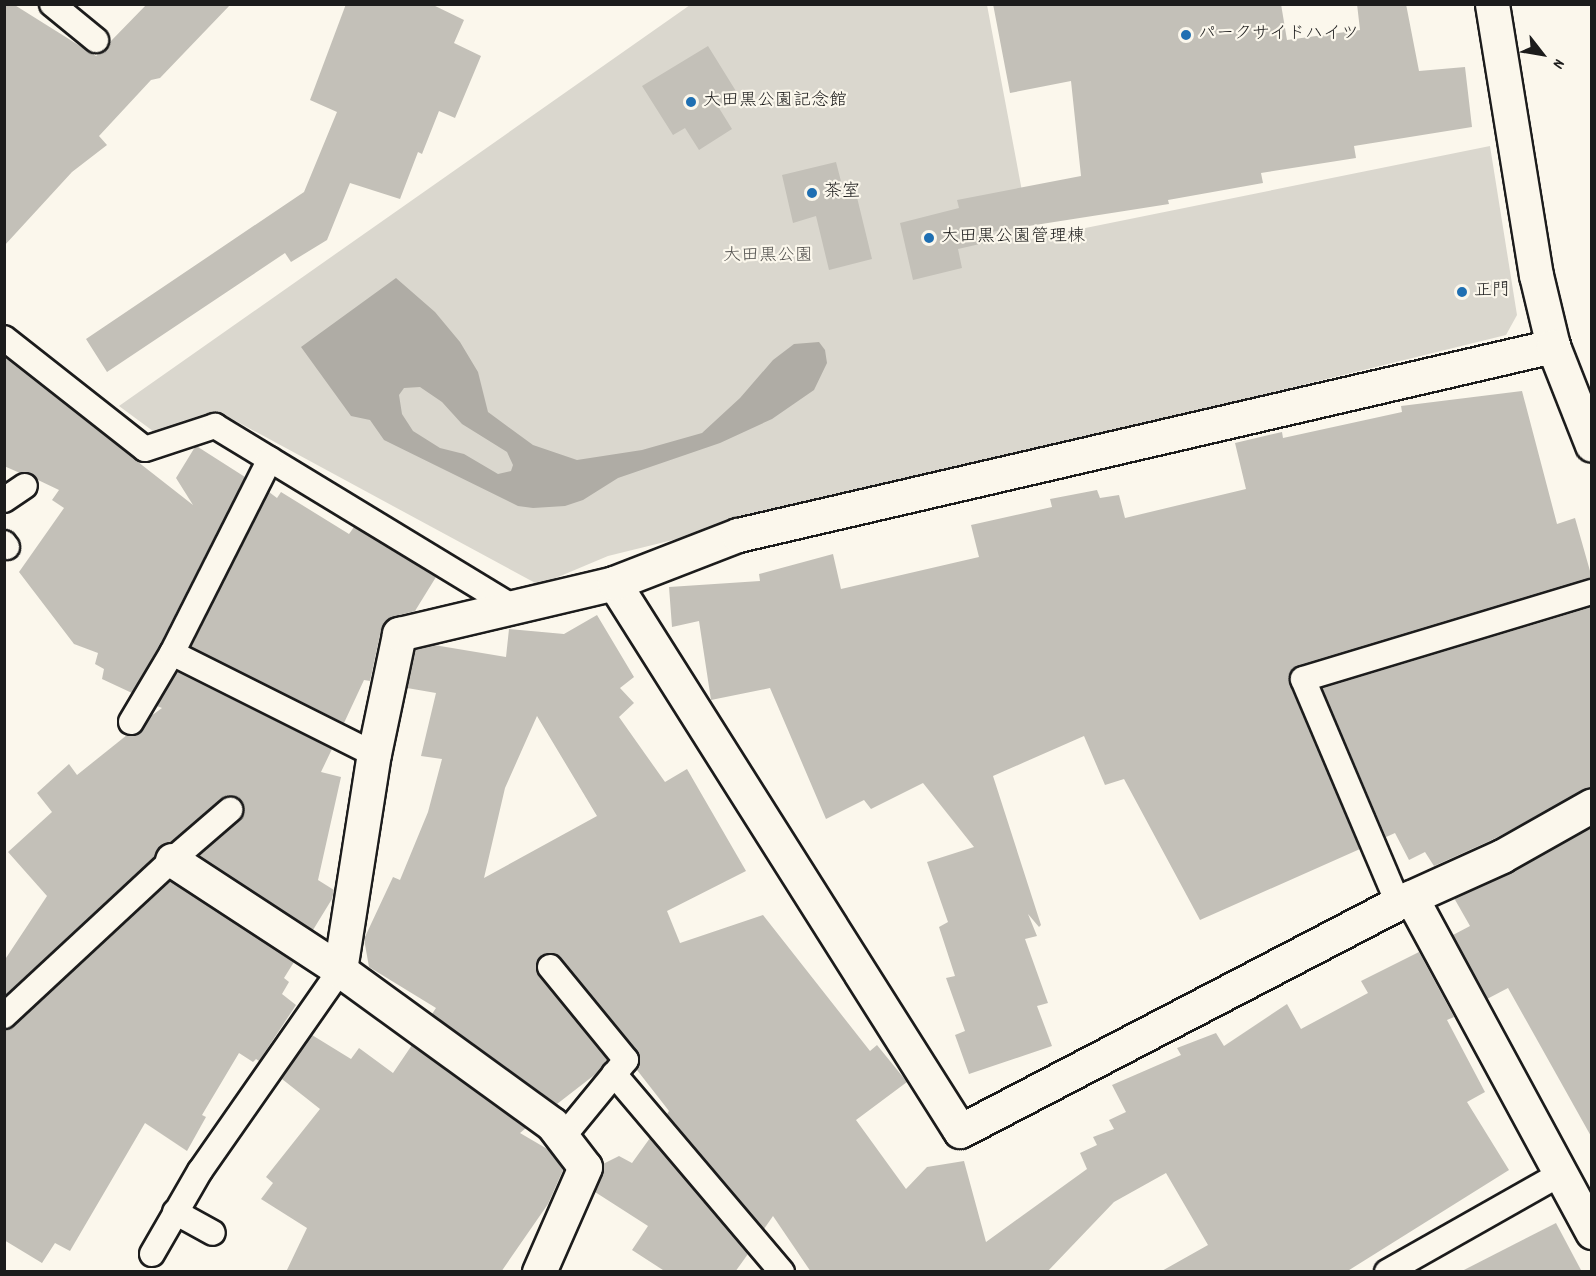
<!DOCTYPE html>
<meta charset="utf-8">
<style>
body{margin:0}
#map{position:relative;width:1596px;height:1276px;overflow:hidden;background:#fbf7ec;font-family:Dekko,"Klee One",sans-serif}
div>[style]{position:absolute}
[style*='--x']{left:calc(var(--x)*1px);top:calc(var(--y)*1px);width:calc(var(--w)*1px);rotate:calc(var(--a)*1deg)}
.green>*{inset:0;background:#dad7ce}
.water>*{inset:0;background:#afaca5}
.building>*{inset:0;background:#c3c0b8}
.roads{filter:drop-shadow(2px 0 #1c1c1c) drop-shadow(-2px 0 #1c1c1c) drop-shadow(0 2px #1c1c1c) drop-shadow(0 -2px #1c1c1c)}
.lane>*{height:24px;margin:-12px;padding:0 12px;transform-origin:12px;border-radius:12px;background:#fbf7ec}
.street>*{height:33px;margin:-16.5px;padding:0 16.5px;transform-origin:16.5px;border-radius:16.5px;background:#fbf7ec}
.secondary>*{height:33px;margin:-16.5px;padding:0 16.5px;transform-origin:16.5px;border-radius:16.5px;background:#fbf7ec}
.dots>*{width:16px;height:16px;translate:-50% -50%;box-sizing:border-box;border:3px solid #fbf7ec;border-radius:50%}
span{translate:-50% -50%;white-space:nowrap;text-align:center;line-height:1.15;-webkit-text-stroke:4.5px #fbf7ec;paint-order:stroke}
.poi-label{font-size:18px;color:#1c1c1c}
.left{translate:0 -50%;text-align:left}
.park-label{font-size:18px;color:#555451}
.frame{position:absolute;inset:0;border:6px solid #1c1c1c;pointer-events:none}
.north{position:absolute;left:1512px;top:24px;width:60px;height:60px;-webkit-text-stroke:4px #fbf7ec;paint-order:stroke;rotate:121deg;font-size:16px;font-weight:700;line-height:24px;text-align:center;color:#1c1c1c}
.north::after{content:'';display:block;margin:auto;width:21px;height:27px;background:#1c1c1c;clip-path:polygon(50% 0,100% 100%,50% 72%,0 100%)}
</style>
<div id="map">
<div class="green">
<i style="clip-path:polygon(690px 5px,987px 5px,1031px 239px,1490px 146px,1517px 315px,1506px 335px,608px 556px,539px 585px,221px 413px,157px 434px,119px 406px)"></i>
</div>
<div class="water">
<i style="clip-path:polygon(evenodd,396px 278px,435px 312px,460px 342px,478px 372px,488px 412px,533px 445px,577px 460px,642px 450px,702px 433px,740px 398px,773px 360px,794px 344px,819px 342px,825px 350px,827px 363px,814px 390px,772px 419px,720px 443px,618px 478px,583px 500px,565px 506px,533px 508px,518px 506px,384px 440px,370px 420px,351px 416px,301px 347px,396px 278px,420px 387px,442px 402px,462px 424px,507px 452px,513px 465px,511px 471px,498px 474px,464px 454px,440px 448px,413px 431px,402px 414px,399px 395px,404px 388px,420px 387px)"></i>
</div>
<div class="building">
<i style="clip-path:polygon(4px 4px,13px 4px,96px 56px,107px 49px,110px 42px,147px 4px,231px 4px,160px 78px,151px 80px,99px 136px,107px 145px,72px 172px,4px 246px)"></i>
<i style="clip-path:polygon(346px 4px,431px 4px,464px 20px,454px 43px,481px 56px,455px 118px,439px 111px,422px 154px,418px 152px,400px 199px,350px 183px,327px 240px,291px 262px,285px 253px,107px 372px,86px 339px,304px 192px,337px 112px,310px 100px)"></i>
<i style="clip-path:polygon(993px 4px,1281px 4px,1287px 40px,1360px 30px,1357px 4px,1406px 4px,1419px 71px,1465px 67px,1472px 127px,1354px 146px,1356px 158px,1261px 173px,1263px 183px,1168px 200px,1169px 204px,991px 232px,993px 241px,958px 249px,962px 268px,913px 280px,900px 223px,959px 208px,957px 200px,1081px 176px,1071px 81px,1010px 93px)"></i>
<i style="clip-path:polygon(708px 46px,739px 96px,719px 108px,732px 129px,699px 150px,685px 128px,673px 135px,642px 86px)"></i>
<i style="clip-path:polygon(836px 162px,843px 189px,854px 185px,872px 259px,829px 270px,816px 216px,793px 223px,782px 175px)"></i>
<i style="clip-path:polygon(4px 357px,193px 505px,176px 478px,195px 447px,198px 447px,245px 477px,159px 646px,132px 693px,102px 679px,104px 669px,95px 664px,98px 653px,74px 644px,19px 572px,64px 508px,52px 500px,59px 490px,38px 480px,31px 473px,20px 473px,4px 466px)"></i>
<i style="clip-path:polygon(1522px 391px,1557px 524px,1575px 518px,1592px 578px,1293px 669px,1289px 676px,1290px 685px,1360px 849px,1200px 920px,1124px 779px,1105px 785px,1084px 736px,993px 776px,1041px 925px,1039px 927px,1028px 914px,1037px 936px,1025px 939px,1048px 1003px,1037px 1006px,1052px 1046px,969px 1074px,955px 1035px,965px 1031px,946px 978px,955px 976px,939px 927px,948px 922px,927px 862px,974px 847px,923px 783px,871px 809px,864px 800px,826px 819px,770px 688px,711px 700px,699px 621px,672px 627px,669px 587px,760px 581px,759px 574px,833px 554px,841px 589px,979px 557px,971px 525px,1052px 507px,1050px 499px,1097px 490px,1100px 498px,1119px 495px,1125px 518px,1246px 489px,1235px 443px,1282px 432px,1283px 438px,1402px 412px,1401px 406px)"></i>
<i style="clip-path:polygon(269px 492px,277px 498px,281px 492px,349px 534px,354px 527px,436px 577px,415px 611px,395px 616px,385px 621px,381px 630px,370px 681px,364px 680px,344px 723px,191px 647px)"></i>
<i style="clip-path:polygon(1592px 607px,1592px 786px,1494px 839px,1434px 866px,1425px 852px,1409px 860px,1395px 833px,1386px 837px,1322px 688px)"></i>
<i style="clip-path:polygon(evenodd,597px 615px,634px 677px,620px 688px,634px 703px,619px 717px,665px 782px,687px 769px,746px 871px,667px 911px,680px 943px,763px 915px,870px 1051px,877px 1045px,907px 1082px,856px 1120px,906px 1189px,927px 1167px,964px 1161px,986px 1242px,1087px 1169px,1080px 1153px,1097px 1145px,1093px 1137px,1114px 1129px,1109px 1120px,1126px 1112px,1112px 1085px,1181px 1055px,1177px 1048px,1216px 1033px,1224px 1046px,1287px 1004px,1301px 1029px,1368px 993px,1361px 981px,1419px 952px,1454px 1017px,1447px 1020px,1485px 1092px,1467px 1102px,1509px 1170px,1346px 1272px,1160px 1272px,1208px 1245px,1166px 1173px,1114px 1202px,1047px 1272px,811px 1272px,773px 1216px,764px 1229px,667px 1114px,669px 1111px,637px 1070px,640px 1063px,637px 1051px,556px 954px,547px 953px,541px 956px,537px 963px,539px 976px,608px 1060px,597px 1073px,557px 1104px,432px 1014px,436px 1008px,369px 967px,364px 939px,393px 877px,400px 880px,428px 812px,442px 759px,421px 756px,436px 693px,407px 688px,415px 650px,434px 645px,506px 657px,509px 629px,564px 634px,597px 615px,537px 716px,597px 816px,484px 878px,505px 788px,537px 716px)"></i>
<i style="clip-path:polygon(177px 672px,332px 749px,321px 772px,341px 777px,318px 880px,334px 890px,332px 899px,313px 930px,199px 855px,243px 815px,244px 808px,240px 800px,227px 796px,172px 842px,157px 849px,154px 858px,4px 996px,4px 961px,47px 896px,8px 852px,52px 812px,37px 793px,69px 764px,77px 775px,127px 735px,138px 734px,151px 716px,162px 708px,157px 706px)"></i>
<i style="clip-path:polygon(1592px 827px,1592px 1138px,1508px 988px,1487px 999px,1453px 935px,1470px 926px,1454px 898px,1511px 872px)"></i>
<i style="clip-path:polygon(170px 881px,294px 962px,284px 978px,289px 982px,282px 994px,296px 1005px,259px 1061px,256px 1059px,253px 1062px,239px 1053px,202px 1115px,206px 1117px,187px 1151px,145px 1123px,70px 1251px,55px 1243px,42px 1263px,4px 1240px,4px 1030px,14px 1026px)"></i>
<i style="clip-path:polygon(312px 1035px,351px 1059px,359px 1048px,393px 1073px,412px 1045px,526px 1128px,520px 1133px,549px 1150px,563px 1170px,548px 1204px,501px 1272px,286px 1272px,307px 1228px,261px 1199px,273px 1183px,266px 1177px,320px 1109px,282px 1079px)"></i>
<i style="clip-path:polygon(650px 1138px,748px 1254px,735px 1272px,666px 1272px,632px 1250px,648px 1226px,595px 1192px,602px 1175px,603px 1164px,619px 1156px,632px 1163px)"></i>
<i style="clip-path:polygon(1556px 1223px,1582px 1272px,1460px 1272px)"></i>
</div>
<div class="roads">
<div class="lane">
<i style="--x:52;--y:4;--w:57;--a:39.3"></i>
<i style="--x:4;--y:338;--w:179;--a:38.2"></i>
<i style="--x:145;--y:449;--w:74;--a:-18.2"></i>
<i style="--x:215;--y:426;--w:350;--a:31.3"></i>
<i style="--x:4;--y:500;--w:25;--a:-34"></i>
<i style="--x:4;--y:543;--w:5;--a:53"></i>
<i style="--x:172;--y:653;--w:226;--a:26.6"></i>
<i style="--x:131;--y:722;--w:80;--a:-59.3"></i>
<i style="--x:172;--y:653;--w:217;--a:-63.2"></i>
<i style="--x:1398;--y:903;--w:243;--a:-113"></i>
<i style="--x:1303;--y:679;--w:302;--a:-16.8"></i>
<i style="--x:550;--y:967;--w:120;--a:50.7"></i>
<i style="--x:626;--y:1060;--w:101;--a:129.4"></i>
<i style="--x:4;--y:1016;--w:229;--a:-42.9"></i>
<i style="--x:172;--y:860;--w:77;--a:-40.8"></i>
<i style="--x:614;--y:1074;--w:260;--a:49.7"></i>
<i style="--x:175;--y:1212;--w:43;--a:28.9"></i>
<i style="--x:152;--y:1254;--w:96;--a:-60"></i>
<i style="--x:200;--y:1171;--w:245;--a:-55.1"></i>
<i style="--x:1387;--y:1272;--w:199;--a:-29.5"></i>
</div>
<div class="street">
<i style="--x:614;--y:583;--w:648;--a:57.73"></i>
<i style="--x:960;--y:1131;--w:494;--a:-27.5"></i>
<i style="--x:1398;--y:903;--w:114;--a:-24.3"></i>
<i style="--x:1502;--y:856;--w:103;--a:-29.5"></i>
<i style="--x:172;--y:860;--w:201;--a:33.2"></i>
<i style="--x:340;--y:970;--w:262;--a:36"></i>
<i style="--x:552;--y:1124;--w:54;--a:52.5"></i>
<i style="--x:585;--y:1167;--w:115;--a:113.7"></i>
<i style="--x:1411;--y:897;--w:381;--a:61.6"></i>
<i style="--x:340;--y:970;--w:219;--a:-81.1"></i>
<i style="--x:374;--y:754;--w:123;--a:-78.2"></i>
<i style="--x:399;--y:634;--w:221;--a:-13.3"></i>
<i style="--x:614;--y:583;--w:133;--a:-21.2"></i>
<i style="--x:738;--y:535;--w:837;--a:-13.06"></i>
</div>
<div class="secondary">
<i style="--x:1492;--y:4;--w:275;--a:80.8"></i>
<i style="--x:1536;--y:275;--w:73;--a:76.5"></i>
<i style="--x:1553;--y:346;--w:106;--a:68.5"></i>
</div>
</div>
<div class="dots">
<i style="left:1186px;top:35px;background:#1f6fb2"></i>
<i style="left:691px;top:102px;background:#1f6fb2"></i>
<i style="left:812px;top:193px;background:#1f6fb2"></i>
<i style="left:929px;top:238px;background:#1f6fb2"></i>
<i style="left:1462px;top:292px;background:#1f6fb2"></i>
</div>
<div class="poi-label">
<span class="left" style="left:1198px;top:35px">パークサイドハイツ</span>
<span class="left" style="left:703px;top:102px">大田黒公園記念館</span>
<span class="left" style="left:824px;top:193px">茶室</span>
<span class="left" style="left:941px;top:238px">大田黒公園管理棟</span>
<span class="left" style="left:1474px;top:292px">正門</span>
</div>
<div class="park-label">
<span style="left:768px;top:257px">大田黒公園</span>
</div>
<div class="frame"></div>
<div class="north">N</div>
</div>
